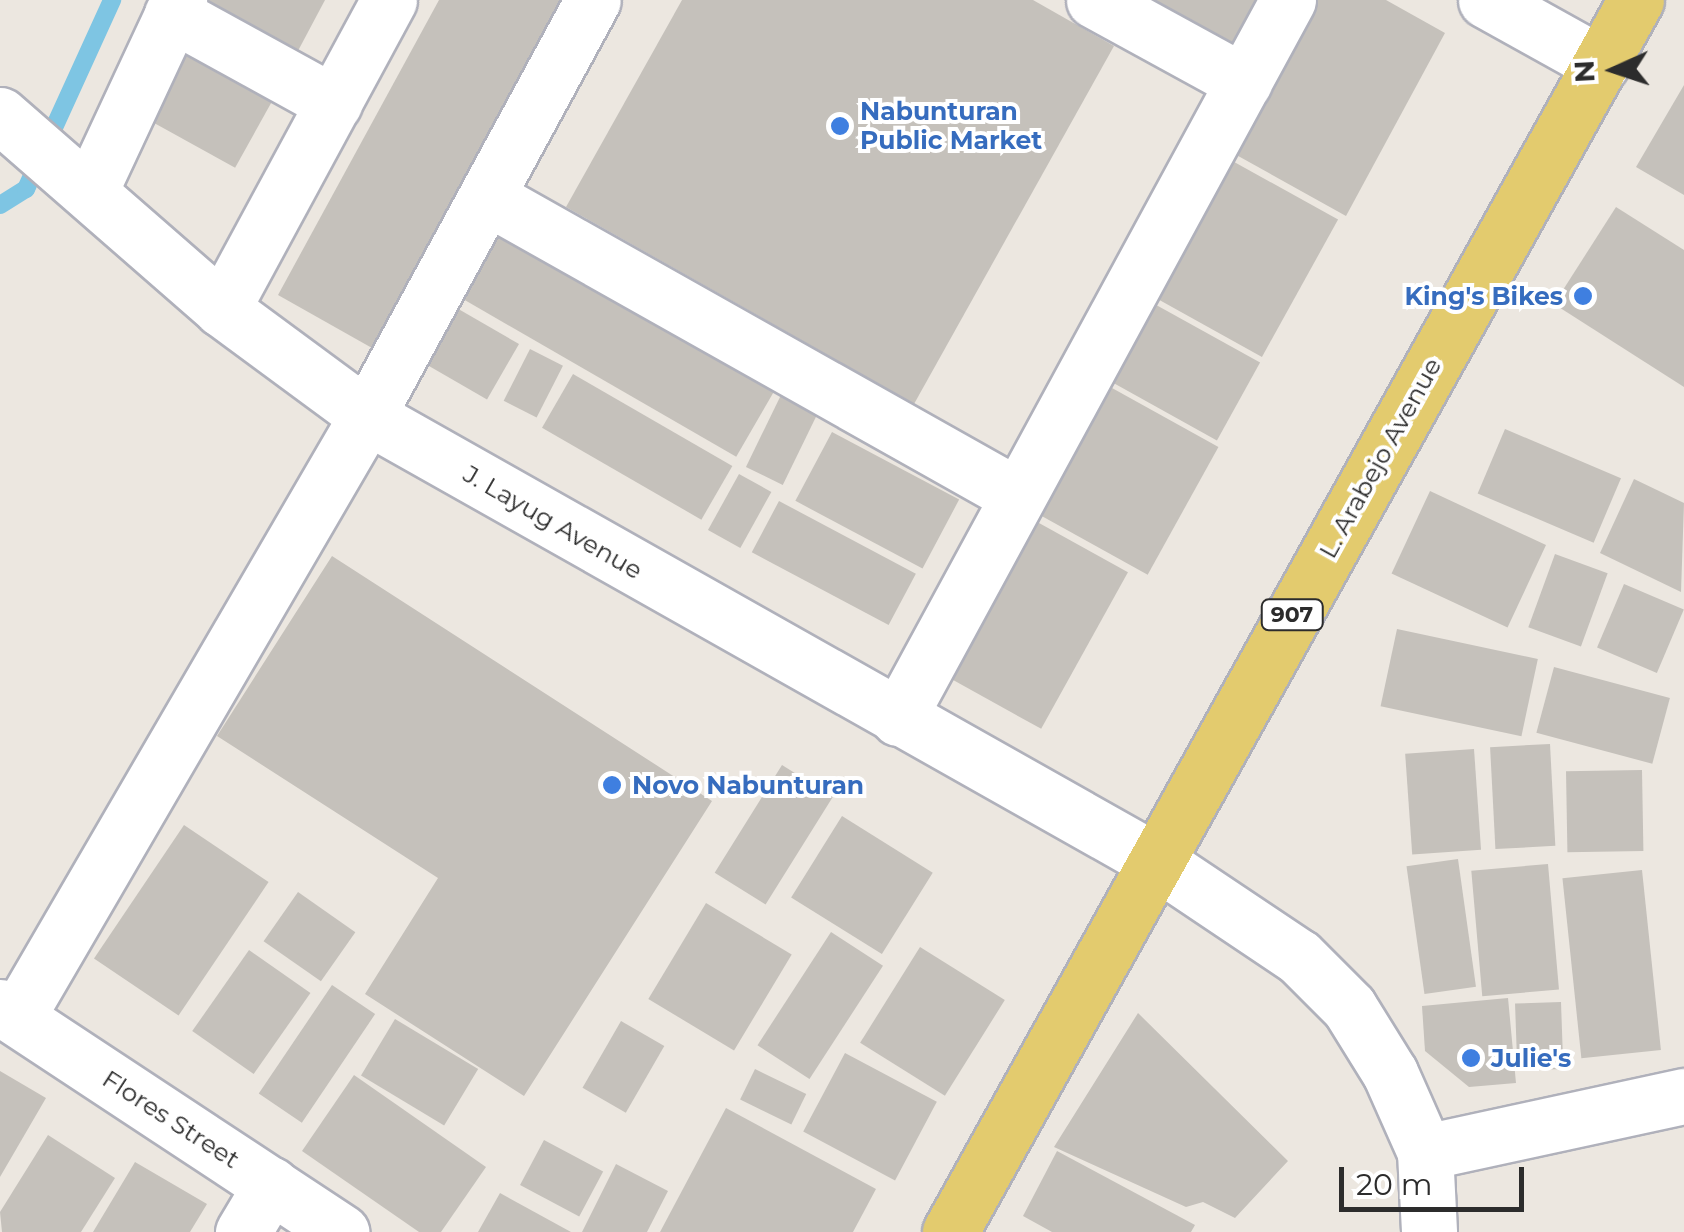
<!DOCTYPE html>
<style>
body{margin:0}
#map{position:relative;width:1684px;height:1232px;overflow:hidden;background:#ece7e0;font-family:Montserrat,sans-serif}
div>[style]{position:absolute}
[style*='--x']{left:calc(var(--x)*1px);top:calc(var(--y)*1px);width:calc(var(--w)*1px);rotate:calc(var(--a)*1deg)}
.stream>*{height:18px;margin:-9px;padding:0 9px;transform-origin:9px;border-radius:9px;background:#7ec5e3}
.building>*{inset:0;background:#c5c1bb;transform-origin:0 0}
.roads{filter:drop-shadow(2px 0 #b0b1bb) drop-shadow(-2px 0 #b0b1bb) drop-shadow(0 2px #b0b1bb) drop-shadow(0 -2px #b0b1bb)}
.minor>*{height:55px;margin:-27.5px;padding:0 27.5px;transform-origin:27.5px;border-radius:27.5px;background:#fff}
.major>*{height:55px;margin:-27.5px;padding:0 27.5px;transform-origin:27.5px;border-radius:27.5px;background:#e3cb6e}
.dots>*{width:28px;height:28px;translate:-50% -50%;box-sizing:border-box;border:5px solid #fff;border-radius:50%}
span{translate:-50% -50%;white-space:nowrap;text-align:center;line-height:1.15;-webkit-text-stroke:8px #fff;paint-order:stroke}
.shield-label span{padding:2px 8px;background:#fff;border:2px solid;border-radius:8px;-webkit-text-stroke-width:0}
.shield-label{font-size:22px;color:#2c2c2c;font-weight:700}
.shop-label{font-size:25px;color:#366cbe;font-weight:700}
.left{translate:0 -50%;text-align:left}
.right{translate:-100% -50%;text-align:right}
.street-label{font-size:25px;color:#2c2c2c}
.north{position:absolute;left:1564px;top:20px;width:100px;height:100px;-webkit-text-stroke:8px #fff;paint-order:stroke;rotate:267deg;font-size:28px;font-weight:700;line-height:40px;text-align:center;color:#2c2c2c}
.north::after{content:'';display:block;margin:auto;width:35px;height:45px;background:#2c2c2c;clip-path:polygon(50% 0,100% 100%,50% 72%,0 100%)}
.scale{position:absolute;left:1339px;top:1167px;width:185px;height:45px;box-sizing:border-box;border:5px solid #2c2c2c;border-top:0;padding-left:12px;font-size:30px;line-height:35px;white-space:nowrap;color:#2c2c2c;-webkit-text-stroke:8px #fff;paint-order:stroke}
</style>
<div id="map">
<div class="stream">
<i style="--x:0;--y:205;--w:31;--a:-32"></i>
<i style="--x:26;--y:189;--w:208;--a:-65.5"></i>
</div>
<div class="building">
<i style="clip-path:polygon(205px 0,325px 0,291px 64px,198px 13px)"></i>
<i style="clip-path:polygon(439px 0,562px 0,372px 348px,278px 295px)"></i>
<i style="clip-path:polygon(682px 0,1033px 0,1114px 46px,914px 404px,566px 207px)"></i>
<i style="clip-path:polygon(1136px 0,1261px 0,1233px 53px)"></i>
<i style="clip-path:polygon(1315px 0,1386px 0,1445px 33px,1346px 216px,1231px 152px)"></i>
<i style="left:187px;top:36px;width:106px;height:92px;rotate:29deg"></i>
<i style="clip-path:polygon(1684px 85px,1684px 195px,1636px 167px)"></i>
<i style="left:1227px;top:158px;width:127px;height:157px;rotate:29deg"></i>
<i style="clip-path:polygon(1616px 207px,1684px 250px,1684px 387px,1554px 304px)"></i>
<i style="left:500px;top:220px;width:323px;height:87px;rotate:30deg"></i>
<i style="left:1149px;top:301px;width:127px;height:89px;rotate:29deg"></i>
<i style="left:448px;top:303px;width:82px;height:64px;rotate:30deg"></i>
<i style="left:530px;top:349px;width:37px;height:58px;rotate:27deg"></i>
<i style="left:573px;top:374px;width:184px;height:62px;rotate:30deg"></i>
<i style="left:1103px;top:383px;width:132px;height:146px;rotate:29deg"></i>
<i style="left:781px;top:395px;width:41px;height:80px;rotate:26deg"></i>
<i style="left:1505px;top:429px;width:126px;height:70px;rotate:23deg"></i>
<i style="left:832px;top:432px;width:144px;height:78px;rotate:28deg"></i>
<i style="left:739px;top:474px;width:37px;height:64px;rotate:29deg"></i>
<i style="clip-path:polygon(1634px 479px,1684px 503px,1681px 592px,1600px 553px)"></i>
<i style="left:1430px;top:491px;width:128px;height:91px;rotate:25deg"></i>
<i style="left:779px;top:501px;width:155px;height:58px;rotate:28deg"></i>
<i style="left:1030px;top:518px;width:112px;height:179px;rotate:29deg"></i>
<i style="left:1555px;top:554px;width:56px;height:78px;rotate:20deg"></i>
<i style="clip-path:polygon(332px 556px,712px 801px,524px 1096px,365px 994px,438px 878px,217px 736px)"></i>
<i style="left:1624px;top:584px;width:65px;height:69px;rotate:23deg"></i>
<i style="left:1397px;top:629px;width:144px;height:79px;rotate:12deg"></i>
<i style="left:1554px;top:667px;width:120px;height:68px;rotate:15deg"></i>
<i style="left:1550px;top:744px;width:102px;height:60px;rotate:87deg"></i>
<i style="left:1474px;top:749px;width:101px;height:69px;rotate:86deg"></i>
<i style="left:782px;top:765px;width:60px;height:127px;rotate:32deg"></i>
<i style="left:1642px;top:770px;width:81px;height:76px;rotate:89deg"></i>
<i style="left:842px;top:816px;width:107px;height:96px;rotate:32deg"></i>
<i style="left:184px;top:825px;width:102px;height:161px;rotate:34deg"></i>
<i style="left:1458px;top:859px;width:129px;height:52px;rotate:82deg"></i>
<i style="left:1548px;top:864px;width:126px;height:77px;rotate:85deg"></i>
<i style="left:1642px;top:870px;width:181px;height:80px;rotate:84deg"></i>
<i style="left:298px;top:892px;width:70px;height:60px;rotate:35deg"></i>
<i style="left:706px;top:903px;width:100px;height:112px;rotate:31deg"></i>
<i style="left:831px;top:932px;width:62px;height:135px;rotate:33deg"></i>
<i style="left:920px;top:947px;width:100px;height:113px;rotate:32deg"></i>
<i style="left:249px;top:950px;width:75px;height:99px;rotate:35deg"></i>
<i style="left:332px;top:985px;width:52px;height:131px;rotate:34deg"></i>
<i style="clip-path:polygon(1508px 998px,1516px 1083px,1469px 1087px,1425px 1051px,1422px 1006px)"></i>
<i style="left:1561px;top:1002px;width:67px;height:46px;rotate:88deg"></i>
<i style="clip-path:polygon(1138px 1013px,1288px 1161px,1235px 1218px,1203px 1202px,1186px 1207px,1054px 1147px)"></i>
<i style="left:395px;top:1019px;width:97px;height:66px;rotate:31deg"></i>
<i style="left:621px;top:1021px;width:50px;height:77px;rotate:30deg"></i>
<i style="left:845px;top:1053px;width:104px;height:89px;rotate:28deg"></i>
<i style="left:755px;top:1069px;width:57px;height:34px;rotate:26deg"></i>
<i style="clip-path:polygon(0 1071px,46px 1098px,0 1177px)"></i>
<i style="clip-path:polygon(354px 1075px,486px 1167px,441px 1232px,419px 1232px,302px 1151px)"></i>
<i style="clip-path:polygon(726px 1108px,876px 1189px,853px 1232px,660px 1232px)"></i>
<i style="clip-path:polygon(48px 1135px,115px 1178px,81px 1232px,2px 1232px,0 1212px)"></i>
<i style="left:544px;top:1140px;width:67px;height:51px;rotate:28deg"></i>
<i style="clip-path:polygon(1057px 1151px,1195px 1225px,1191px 1232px,1052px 1232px,1023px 1216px)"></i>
<i style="clip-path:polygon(135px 1162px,207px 1204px,190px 1232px,93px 1232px)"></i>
<i style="clip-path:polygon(616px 1164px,668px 1191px,647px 1232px,582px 1232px)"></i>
<i style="clip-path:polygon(500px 1193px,571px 1232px,478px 1232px)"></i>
</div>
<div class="roads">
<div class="minor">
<i style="--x:1094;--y:0;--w:171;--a:28.7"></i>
<i style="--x:1486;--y:0;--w:132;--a:29.1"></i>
<i style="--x:172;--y:14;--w:185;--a:28.8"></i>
<i style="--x:0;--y:115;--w:295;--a:41.1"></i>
<i style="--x:222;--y:309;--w:180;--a:36.4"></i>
<i style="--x:367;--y:416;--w:904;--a:29.43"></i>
<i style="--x:1154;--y:860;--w:174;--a:33.8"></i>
<i style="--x:1299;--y:957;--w:71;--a:45"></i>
<i style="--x:1349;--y:1007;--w:78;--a:58.2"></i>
<i style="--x:1390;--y:1073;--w:86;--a:66.1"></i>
<i style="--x:1425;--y:1152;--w:80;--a:87.1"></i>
<i style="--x:90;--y:191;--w:211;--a:-65"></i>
<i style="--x:487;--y:197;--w:609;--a:29.38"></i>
<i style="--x:222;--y:309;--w:351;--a:-61.6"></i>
<i style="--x:898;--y:718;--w:817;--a:-61.49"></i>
<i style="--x:0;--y:1007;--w:409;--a:33.4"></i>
<i style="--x:17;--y:1017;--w:695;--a:-59.79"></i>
<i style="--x:367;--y:416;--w:473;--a:-61.5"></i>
<i style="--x:1425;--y:1152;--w:265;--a:-12.2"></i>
<i style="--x:243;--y:1232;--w:55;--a:-59.2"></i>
</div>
<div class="major">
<i style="--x:950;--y:1232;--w:1410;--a:-60.89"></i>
</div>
</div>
<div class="dots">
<i style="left:840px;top:126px;background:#3f7fe0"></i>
<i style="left:1583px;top:296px;background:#3f7fe0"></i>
<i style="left:612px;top:785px;background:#3f7fe0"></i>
<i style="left:1471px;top:1058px;background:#3f7fe0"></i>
</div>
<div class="shield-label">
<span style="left:1292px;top:615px">907</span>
</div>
<div class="shop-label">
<span class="left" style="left:860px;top:126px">Nabunturan<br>Public Market</span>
<span class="right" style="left:1563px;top:296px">King's Bikes</span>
<span class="left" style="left:632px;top:785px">Novo Nabunturan</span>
<span class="left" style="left:1491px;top:1058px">Julie's</span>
</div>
<div class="street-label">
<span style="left:1380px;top:458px;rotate:-61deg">L. Arabejo Avenue</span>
<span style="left:553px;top:522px;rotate:30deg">J. Layug Avenue</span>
<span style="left:171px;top:1119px;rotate:33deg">Flores Street</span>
</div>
<div class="north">N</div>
<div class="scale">20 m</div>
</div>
